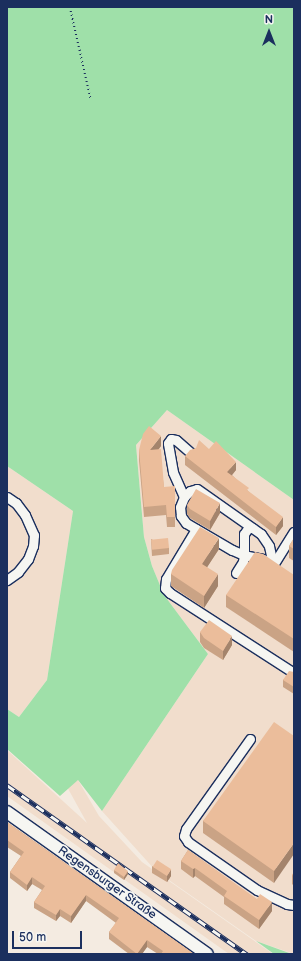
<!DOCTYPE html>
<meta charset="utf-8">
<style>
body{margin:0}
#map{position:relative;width:301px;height:961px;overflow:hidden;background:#f4ebe1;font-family:"Balsamiq Sans",sans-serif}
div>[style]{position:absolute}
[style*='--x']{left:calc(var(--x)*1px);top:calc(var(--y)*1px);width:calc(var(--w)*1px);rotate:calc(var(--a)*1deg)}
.built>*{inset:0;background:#f1ddcc}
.green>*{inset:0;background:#9fe0a9}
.path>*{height:1.5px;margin-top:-0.75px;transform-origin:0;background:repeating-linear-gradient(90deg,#1b2f5e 0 1px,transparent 0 4px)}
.roads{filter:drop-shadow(1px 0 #1b2f5e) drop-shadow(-1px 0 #1b2f5e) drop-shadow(0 1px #1b2f5e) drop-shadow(0 -1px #1b2f5e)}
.minor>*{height:9px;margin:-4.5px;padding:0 4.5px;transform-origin:4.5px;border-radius:4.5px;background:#f6f6f2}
.major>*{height:12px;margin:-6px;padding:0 6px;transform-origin:6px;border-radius:6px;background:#f6f6f2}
.rail>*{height:4.5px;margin-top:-2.25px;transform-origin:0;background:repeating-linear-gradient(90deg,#f6f6f2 0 9px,#1b2f5e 0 18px);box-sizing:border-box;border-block:1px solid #1b2f5e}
.wall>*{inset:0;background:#caa385}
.shaded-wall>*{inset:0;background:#a4846c}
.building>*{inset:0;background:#ebbd9b;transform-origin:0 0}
span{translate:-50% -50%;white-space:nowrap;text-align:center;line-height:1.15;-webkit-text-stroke:3.5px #f6f6f2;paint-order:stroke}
.street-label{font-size:12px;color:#1b2f5e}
.frame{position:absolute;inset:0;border:8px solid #1b2f5e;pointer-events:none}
.north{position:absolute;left:249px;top:12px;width:40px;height:40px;-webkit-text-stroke:3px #f6f6f2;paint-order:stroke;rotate:0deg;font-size:11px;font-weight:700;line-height:16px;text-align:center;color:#1b2f5e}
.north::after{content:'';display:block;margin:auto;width:14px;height:18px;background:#1b2f5e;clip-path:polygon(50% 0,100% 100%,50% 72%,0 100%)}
.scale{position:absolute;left:12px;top:931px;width:70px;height:18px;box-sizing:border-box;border:2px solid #1b2f5e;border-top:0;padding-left:5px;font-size:12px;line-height:14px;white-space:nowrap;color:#1b2f5e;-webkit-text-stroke:3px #f6f6f2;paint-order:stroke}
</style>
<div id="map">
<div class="built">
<i style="clip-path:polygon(167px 410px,294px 500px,294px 954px,256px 941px,156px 871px,102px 811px,208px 654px,164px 595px,152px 566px,144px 537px,136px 445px)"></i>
<i style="clip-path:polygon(7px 466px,73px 511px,47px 680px,19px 717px,7px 709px)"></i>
<i style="clip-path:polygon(7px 750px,87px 823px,66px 785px,78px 780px,99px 816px,142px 862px,273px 954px,229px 954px,7px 796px)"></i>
</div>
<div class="green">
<i style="clip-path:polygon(7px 7px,294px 7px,294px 500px,167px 410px,136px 445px,144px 537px,152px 566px,164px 595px,208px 654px,102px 811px,78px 780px,60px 796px,7px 749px,7px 709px,19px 717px,47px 680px,73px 511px,7px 466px)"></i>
<i style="clip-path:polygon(256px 941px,292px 954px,274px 954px)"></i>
</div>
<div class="path">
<i style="--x:70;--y:7;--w:95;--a:77.3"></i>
</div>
<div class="roads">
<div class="minor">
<i style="--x:7;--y:497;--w:11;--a:34"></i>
<i style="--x:16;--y:503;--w:15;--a:53"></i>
<i style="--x:25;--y:515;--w:22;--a:66"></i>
<i style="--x:34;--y:535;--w:11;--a:95"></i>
<i style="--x:33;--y:546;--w:14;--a:111"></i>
<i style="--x:28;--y:559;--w:16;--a:128"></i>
<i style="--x:18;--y:572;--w:14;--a:144"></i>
<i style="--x:184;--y:497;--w:27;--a:-114"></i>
<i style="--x:173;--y:472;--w:29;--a:-100"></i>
<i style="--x:168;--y:443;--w:5;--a:-53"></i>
<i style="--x:171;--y:439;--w:5;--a:11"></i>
<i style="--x:176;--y:440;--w:20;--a:41"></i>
<i style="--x:196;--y:529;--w:58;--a:121"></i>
<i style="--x:166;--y:579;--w:9;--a:96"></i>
<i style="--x:165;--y:588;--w:7;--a:45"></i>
<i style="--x:170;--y:593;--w:148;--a:32.8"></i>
<i style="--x:263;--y:559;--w:19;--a:-168"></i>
<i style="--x:244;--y:555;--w:13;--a:-157"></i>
<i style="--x:232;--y:550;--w:53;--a:-149.6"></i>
<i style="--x:186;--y:523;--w:9;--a:-126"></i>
<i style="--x:181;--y:516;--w:9;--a:-96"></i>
<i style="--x:180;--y:507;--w:11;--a:-68"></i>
<i style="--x:184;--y:497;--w:8;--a:-45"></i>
<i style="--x:190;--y:491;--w:7;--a:-16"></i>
<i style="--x:197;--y:489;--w:78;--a:35.1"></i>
<i style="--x:261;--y:534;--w:14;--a:56"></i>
<i style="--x:269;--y:546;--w:19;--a:78"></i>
<i style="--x:273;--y:565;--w:39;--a:-58"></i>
<i style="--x:236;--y:573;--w:13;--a:-58"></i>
<i style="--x:243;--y:562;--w:7;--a:-82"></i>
<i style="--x:244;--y:555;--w:21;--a:-90"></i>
<i style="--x:244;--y:534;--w:7;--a:-56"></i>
<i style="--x:248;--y:528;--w:4;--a:0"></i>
<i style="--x:250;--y:739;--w:110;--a:125.4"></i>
<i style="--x:186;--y:829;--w:7;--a:106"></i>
<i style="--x:184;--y:836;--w:7;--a:56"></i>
<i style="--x:188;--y:842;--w:84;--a:34.8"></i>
<i style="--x:257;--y:890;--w:33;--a:25"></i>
<i style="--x:287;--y:904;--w:7;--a:8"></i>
</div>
<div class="major">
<i style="--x:7;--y:812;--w:245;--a:35.4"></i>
</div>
</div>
<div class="rail">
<i style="--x:7;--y:785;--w:294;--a:35.2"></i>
</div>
<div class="wall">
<i style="clip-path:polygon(161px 446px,159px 449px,164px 487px,175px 517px,175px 527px,167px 527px,166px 515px,144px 517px,139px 460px,139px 450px)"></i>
<i style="clip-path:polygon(185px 456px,236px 470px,232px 475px,283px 526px,276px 535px,185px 465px)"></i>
<i style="clip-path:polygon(187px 505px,220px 513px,210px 530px,190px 518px,187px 514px)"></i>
<i style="clip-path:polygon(294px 538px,294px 561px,289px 558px,289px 546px)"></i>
<i style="clip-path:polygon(151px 539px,169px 548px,169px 554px,152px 556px)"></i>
<i style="clip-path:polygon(219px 549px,207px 567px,218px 586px,204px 608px,171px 586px,171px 574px)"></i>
<i style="clip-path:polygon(294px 575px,294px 652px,226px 607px,226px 595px)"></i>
<i style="clip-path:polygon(200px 632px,232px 645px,223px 660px,204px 648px,200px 642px)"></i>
<i style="clip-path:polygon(294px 672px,294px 694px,283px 687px,283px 680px)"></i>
<i style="clip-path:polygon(294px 736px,274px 883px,203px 833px,203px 821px)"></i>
<i style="clip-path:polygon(7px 822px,194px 954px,158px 954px,147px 947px,142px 954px,129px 954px,109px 939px,109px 932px,116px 923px,86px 901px,71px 923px,60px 916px,56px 921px,34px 908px,34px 902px,42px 890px,32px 884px,27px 891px,10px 878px,10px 872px,21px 856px,7px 847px)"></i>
<i style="clip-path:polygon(188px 850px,272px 911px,259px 929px,224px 904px,224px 897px,195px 876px,193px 878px,181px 869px,181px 861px)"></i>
<i style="clip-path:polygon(152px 866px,171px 876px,167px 882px,152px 873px)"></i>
<i style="clip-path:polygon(114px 870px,128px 874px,124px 880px,114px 873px)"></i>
<i style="clip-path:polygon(294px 872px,294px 886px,292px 884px,292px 875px)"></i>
</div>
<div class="shaded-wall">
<i style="clip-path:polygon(161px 436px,161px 446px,150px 460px,150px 450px)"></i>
<i style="clip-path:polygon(236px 462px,236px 470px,227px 481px,227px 472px)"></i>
<i style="clip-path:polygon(220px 503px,220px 513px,210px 530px,210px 521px)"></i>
<i style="clip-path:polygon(283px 517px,283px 526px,276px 535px,276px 527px)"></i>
<i style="clip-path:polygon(219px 538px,219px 549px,202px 575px,202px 564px)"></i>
<i style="clip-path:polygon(218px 574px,218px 586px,204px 608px,204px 596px)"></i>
<i style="clip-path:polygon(232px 636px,232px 645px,223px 660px,223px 651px)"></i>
<i style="clip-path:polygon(294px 843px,294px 854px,274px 883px,274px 871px)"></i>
<i style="clip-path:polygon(195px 868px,195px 876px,193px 878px,193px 869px)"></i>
<i style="clip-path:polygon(171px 869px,171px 876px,167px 882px,167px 876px)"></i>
<i style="clip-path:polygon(128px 871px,128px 874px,124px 880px,124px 877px)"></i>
<i style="clip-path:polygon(32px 877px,32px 884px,27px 891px,27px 885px)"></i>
<i style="clip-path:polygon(86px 895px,86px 901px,71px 923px,71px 916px)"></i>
<i style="clip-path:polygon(272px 902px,272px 911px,259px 929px,259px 920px)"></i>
<i style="clip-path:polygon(60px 909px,60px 916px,56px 921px,56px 915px)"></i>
<i style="clip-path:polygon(147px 940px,147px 947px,142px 954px,137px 954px)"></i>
</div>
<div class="building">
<i style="clip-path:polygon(149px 426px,161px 436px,150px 450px,161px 449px,164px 487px,175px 486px,175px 517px,167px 517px,166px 505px,144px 507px,139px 450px,143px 434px)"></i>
<i style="clip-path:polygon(199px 440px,209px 449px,216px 441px,236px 462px,227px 472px,249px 488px,247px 490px,283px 517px,276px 527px,185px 456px,190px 450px,196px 448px)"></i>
<i style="clip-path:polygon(196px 489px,220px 503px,210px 521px,190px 509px,187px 505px)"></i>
<i style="clip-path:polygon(200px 527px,219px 538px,202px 564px,218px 574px,204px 596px,171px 574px,172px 570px)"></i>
<i style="left:168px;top:538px;width:10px;height:17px;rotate:84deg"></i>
<i style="clip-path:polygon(294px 538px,294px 549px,289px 546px)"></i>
<i style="clip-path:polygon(255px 552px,263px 554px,294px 575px,294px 639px,226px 595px)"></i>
<i style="clip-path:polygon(209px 620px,232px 636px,223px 651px,204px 638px,200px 632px)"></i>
<i style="clip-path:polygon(289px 671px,294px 672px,294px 687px,283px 680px)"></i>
<i style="clip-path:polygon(274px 722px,294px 736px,294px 843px,274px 871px,203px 821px)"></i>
<i style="clip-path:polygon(7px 822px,18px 830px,194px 954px,161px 954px,163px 951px,147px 940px,137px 954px,109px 932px,119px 918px,86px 895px,71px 916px,60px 909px,56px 915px,34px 902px,45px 886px,32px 877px,27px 885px,10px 872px,24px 852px,7px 840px)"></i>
<i style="clip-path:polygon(188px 850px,257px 899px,260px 894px,272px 902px,259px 920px,224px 896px,227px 891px,195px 868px,193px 869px,181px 861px)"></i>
<i style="left:157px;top:860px;width:17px;height:8px;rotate:33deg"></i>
<i style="clip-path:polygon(118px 863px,128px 871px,124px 877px,114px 870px)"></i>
<i style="clip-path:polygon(294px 872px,294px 876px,292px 875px)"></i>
</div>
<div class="street-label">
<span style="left:107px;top:883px;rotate:35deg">Regensburger Straße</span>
</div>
<div class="frame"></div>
<div class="north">N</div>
<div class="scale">50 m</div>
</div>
